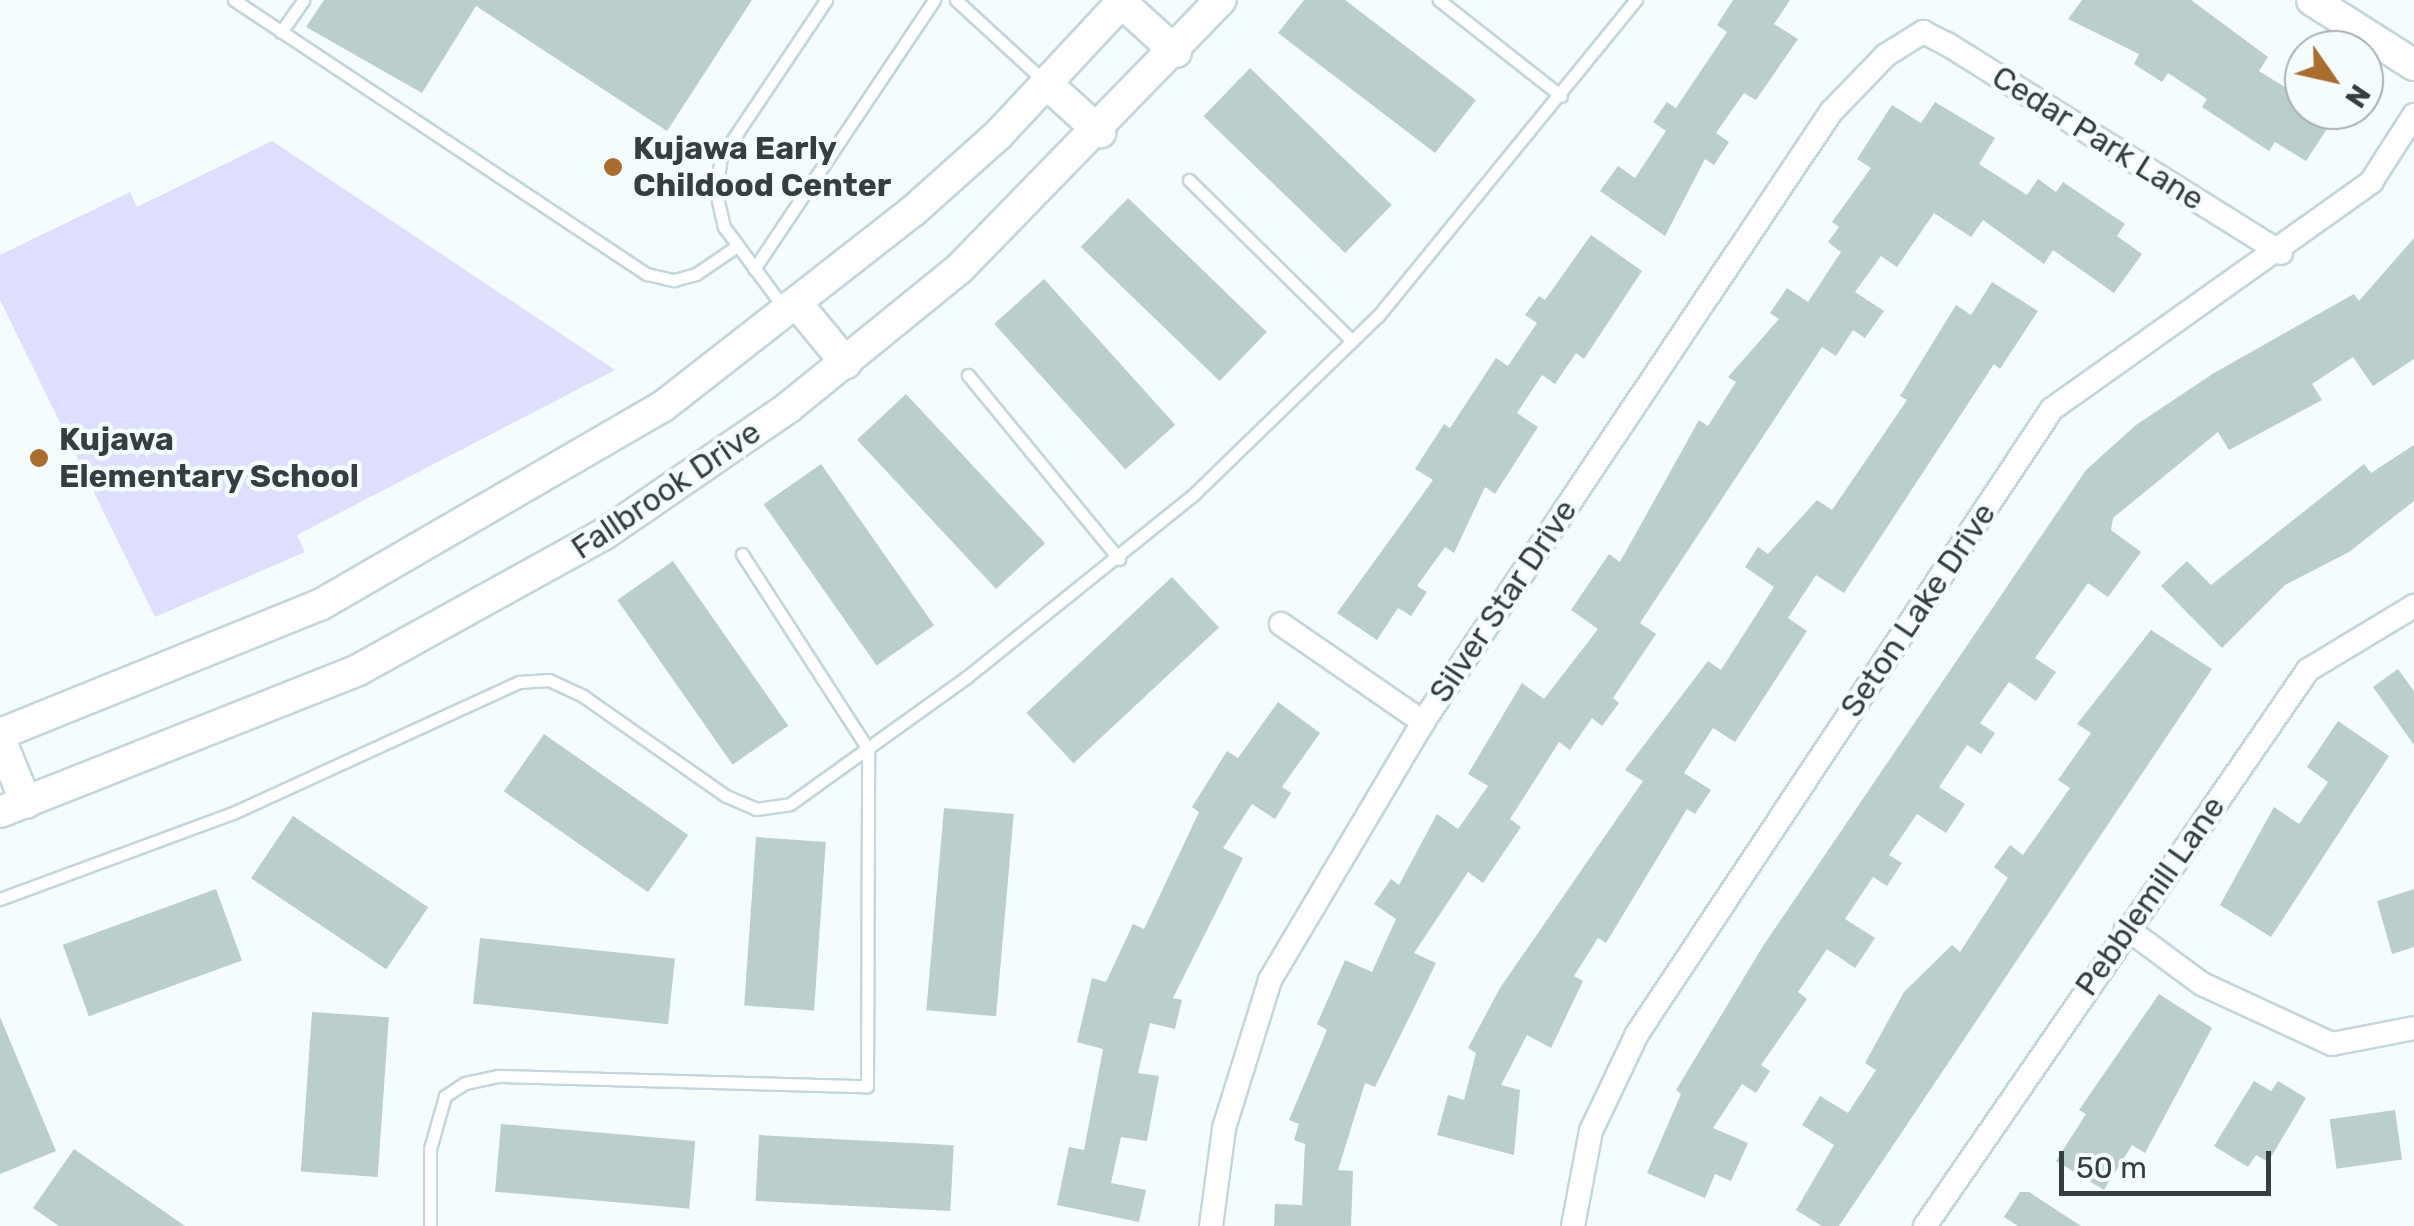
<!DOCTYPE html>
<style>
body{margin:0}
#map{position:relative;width:2414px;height:1226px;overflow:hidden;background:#f4fcfe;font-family:Rubik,sans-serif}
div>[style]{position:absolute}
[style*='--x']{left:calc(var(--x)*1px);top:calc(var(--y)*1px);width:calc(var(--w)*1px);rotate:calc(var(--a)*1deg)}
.water>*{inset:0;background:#dedffe}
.building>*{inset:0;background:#bacecc;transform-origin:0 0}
.roads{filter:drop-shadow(2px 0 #c3d6dc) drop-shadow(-2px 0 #c3d6dc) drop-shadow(0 2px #c3d6dc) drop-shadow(0 -2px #c3d6dc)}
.service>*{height:11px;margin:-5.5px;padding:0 5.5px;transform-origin:5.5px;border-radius:5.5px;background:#fff}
.minor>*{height:22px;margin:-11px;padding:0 11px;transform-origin:11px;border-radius:11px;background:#fff}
.tertiary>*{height:30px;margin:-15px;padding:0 15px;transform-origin:15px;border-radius:15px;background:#fff}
.dots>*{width:28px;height:28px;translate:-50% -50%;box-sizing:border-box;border:5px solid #f4fcfe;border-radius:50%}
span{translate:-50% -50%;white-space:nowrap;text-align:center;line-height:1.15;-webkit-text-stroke:9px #f4fcfe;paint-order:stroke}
.street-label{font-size:32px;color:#373e41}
.poi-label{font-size:32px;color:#373e41;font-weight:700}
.left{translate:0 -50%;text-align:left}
.north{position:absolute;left:2284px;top:30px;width:100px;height:100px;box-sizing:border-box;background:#f4fcfe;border:2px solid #a8b0b2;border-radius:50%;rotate:124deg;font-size:28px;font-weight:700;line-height:40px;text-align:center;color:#373e41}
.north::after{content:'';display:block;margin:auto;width:35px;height:45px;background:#a96d2f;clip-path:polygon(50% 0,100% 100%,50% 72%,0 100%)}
.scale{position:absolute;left:2059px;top:1151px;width:212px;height:45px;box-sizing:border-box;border:5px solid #373e41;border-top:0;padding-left:12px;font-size:30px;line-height:35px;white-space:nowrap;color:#373e41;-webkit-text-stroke:8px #f4fcfe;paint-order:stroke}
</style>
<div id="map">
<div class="water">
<i style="clip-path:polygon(272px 141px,615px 370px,297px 535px,305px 552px,155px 617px,0 300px,0 255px,130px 192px,137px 207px)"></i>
</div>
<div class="building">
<i style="clip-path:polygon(324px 0,752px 0,667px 131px,476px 6px,422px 93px,306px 27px)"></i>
<i style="clip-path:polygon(1304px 0,1345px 0,1476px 100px,1435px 153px,1278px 33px)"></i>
<i style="clip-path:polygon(1733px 0,1790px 0,1774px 24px,1798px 39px,1756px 100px,1744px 93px,1716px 133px,1729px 142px,1714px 165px,1705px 159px,1665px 236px,1600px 191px,1618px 166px,1635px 178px,1666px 131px,1653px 122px,1667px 102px,1676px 108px,1727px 32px,1717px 25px)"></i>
<i style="clip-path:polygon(2082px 0,2191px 0,2268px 57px,2259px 71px,2304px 99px,2304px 110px,2334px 118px,2306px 161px,2275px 142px,2269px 151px,2202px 107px,2207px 99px,2168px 73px,2162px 82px,2134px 64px,2139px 54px,2068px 19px)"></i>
<i style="left:1250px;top:68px;width:197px;height:67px;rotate:44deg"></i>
<i style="clip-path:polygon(1935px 102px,1995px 138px,1979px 164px,2027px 195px,2038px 179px,2056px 192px,2063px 182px,2125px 224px,2117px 236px,2142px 254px,2114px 293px,2053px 250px,2044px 264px,1983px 220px,1971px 237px,1934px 213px,1897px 267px,1881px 256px,1855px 292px,1884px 311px,1865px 338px,1853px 330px,1836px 356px,1822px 347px,1640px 623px,1656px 634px,1613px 698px,1619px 703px,1602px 726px,1592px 718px,1570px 750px,1559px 742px,1510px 819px,1521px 827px,1483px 883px,1468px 872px,1414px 953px,1436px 963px,1375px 1087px,1365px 1083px,1338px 1170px,1353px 1171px,1351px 1226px,1274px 1226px,1275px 1204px,1302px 1205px,1305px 1144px,1294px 1140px,1299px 1124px,1289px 1120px,1327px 1030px,1317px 1024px,1345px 960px,1372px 972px,1396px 919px,1374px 904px,1391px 879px,1399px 885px,1437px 814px,1458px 829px,1488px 786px,1468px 774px,1522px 683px,1544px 699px,1598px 629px,1571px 610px,1609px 554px,1620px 562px,1699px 420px,1708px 426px,1736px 382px,1728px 377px,1779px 319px,1770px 313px,1787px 288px,1808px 302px,1841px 252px,1828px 242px,1839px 227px,1832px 222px,1871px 168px,1857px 159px,1892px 105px,1921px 123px)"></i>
<i style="left:1128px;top:198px;width:193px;height:68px;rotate:44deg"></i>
<i style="clip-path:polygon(1591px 235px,1642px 271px,1584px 359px,1576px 353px,1555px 384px,1542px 375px,1517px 413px,1538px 427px,1495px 494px,1485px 487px,1454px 553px,1445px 547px,1417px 586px,1427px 592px,1411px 616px,1398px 608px,1377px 640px,1337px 613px,1433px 480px,1415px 469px,1444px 424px,1450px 428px,1496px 358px,1508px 366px,1537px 323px,1525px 315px,1539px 296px,1545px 300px)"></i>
<i style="clip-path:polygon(2414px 238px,2414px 359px,2373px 386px,2353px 357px,2312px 384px,2322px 400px,2229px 450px,2218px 432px,2113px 518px,2111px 530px,2141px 552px,2108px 597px,2088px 583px,2035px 658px,2056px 672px,2036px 701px,2009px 682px,1980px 723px,1995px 733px,1981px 754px,1967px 745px,1939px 787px,1965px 804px,1946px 833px,1917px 814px,1889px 855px,1902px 863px,1887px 886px,1873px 877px,1845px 919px,1875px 938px,1855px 968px,1827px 949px,1798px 992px,1807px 999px,1761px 1065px,1770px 1071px,1756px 1093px,1742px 1084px,1713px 1128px,1748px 1143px,1731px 1181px,1715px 1174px,1705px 1198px,1647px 1173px,1681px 1094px,1676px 1090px,1763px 946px,2086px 470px,2136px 425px,2214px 373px,2354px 294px,2359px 301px)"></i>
<i style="left:1044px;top:279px;width:196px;height:67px;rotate:48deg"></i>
<i style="clip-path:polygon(1992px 282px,2038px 311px,2000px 369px,1994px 364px,1844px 593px,1816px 575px,1788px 618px,1807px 631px,1735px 742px,1713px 728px,1684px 773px,1711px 790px,1695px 814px,1687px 809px,1606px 943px,1598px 938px,1574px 976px,1583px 981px,1551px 1048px,1527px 1035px,1501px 1085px,1520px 1090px,1514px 1155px,1437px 1135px,1448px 1095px,1464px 1100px,1476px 1053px,1468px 1048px,1500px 988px,1643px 781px,1625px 770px,1708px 661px,1721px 670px,1774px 587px,1745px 567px,1758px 547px,1768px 554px,1817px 500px,1832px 510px,1907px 400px,1900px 396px,1956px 305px,1971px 315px)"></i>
<i style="left:906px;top:394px;width:204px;height:67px;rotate:47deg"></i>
<i style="clip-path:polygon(2414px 445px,2414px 501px,2349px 552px,2285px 585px,2222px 648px,2161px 586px,2187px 561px,2211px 585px,2364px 464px,2371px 473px)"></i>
<i style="left:821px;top:464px;width:197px;height:70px;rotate:55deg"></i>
<i style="left:673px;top:561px;width:201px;height:68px;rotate:55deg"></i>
<i style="left:1172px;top:577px;width:69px;height:199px;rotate:47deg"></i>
<i style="clip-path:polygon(2151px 630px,2212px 669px,1839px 1226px,1822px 1226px,1796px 1210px,1834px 1145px,1802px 1125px,1820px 1096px,1848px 1113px,1876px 1070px,1865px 1063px,1904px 992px,1952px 945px,1960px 952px,2008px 878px,1994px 867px,2010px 845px,2023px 855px,2070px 788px,2058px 780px,2091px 733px,2077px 724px)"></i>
<i style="clip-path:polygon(2398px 669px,2414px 691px,2414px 745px,2373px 687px)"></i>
<i style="clip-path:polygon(1278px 702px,1320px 733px,1282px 787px,1291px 793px,1275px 819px,1252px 804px,1223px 848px,1243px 858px,1173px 998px,1182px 1000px,1175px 1029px,1150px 1023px,1138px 1073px,1159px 1076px,1147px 1141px,1121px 1137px,1111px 1183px,1146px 1190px,1139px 1222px,1057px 1205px,1069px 1147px,1084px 1150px,1103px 1049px,1077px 1042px,1092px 978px,1106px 982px,1133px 924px,1144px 929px,1199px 812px,1192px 807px,1227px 751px,1238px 758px)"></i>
<i style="clip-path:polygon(2338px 721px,2389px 756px,2271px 937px,2220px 905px,2274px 807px,2299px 824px,2328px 782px,2307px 767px)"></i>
<i style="left:544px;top:734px;width:176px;height:70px;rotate:35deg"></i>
<i style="left:944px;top:808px;width:70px;height:203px;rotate:5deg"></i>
<i style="left:293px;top:816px;width:163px;height:75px;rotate:34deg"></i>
<i style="left:756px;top:837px;width:70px;height:169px;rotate:4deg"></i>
<i style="left:216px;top:889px;width:76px;height:163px;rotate:70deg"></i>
<i style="clip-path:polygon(2414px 889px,2414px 947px,2392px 954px,2377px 901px)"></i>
<i style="left:480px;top:938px;width:196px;height:66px;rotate:6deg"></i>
<i style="clip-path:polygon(2159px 994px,2212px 1028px,2145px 1153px,2132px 1145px,2104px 1190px,2056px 1161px,2086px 1114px,2079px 1110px)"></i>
<i style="left:312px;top:1012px;width:77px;height:160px;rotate:4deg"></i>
<i style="clip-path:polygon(0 1017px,56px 1151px,0 1174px)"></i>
<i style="clip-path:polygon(2254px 1081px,2271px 1091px,2278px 1081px,2306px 1098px,2268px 1162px,2256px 1155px,2248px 1167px,2214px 1146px)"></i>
<i style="left:2395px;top:1110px;width:50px;height:66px;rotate:82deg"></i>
<i style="left:501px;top:1124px;width:195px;height:68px;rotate:5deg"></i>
<i style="left:759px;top:1135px;width:195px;height:66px;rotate:3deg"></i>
<i style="clip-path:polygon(74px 1149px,185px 1226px,59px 1226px,33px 1208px)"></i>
<i style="clip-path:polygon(2020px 1192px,2029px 1192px,2081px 1226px,2018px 1226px,2004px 1217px)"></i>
</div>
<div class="roads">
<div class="service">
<i style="--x:234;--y:0;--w:496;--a:33.6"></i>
<i style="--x:647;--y:274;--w:28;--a:13"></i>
<i style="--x:674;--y:280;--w:23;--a:-15"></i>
<i style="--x:696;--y:274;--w:50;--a:-34.3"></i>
<i style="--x:956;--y:0;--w:120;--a:42.6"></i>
<i style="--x:1439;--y:0;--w:155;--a:38.2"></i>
<i style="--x:281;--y:32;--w:39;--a:-55"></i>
<i style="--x:1189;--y:180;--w:229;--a:44.6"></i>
<i style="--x:754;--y:269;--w:324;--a:-56.2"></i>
<i style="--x:784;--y:308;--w:101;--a:-126.5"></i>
<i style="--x:724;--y:227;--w:36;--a:-103"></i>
<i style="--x:716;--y:192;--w:35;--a:-82"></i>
<i style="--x:721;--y:157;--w:189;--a:-56.2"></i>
<i style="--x:968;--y:375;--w:238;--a:50.6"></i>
<i style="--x:0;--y:899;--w:248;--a:-20.3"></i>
<i style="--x:233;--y:813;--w:315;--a:-24.6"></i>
<i style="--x:519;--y:682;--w:30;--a:-4"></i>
<i style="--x:549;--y:680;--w:38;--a:25"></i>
<i style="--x:583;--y:696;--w:174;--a:35"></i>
<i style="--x:726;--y:796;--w:33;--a:23"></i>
<i style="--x:756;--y:809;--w:34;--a:-8"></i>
<i style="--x:790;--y:804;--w:219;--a:-35.7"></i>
<i style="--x:968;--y:676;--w:290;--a:-38.8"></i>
<i style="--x:1194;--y:494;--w:256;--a:-44.1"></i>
<i style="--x:1378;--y:316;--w:408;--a:-50.8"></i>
<i style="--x:430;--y:1226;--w:77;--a:-90"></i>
<i style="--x:430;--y:1149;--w:55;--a:-74.2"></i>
<i style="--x:445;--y:1096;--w:24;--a:-33"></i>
<i style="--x:465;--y:1083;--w:34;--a:-12"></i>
<i style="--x:498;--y:1076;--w:369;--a:1.6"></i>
<i style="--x:867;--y:1086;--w:337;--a:-89.8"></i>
<i style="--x:868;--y:749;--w:232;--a:-122.9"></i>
</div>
<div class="minor">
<i style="--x:1281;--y:624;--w:173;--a:34.6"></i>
<i style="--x:2126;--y:928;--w:94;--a:36.4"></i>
<i style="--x:2202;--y:984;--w:143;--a:24.8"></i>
<i style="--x:2332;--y:1044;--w:84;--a:-11"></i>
<i style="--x:1211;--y:1226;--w:99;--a:-82.4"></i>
<i style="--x:1224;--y:1128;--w:155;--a:-72.7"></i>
<i style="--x:1270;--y:980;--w:300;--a:-59.3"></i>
<i style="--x:1423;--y:722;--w:734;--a:-56.22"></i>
<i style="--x:1831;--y:112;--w:79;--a:-46"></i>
<i style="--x:1886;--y:55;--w:44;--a:-31.9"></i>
<i style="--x:1923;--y:32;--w:27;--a:27"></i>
<i style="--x:1947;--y:44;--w:394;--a:32"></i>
<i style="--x:1573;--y:1226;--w:97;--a:-79.3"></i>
<i style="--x:1591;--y:1131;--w:107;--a:-64.6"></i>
<i style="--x:1637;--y:1034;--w:750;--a:-56.42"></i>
<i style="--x:2052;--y:409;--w:392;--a:-35.4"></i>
<i style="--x:2371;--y:182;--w:80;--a:-57.3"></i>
<i style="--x:1925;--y:1226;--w:675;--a:-55.44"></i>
<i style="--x:2308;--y:670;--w:124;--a:-31.1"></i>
</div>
<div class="tertiary">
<i style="--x:2312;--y:0;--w:121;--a:32.5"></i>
<i style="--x:1122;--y:3;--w:73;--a:42.2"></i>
<i style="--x:1047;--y:84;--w:72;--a:42.2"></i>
<i style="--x:799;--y:306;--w:74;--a:50.5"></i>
<i style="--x:0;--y:734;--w:345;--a:-22"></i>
<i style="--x:320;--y:605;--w:395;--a:-30.1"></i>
<i style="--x:662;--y:407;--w:318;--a:-38"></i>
<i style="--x:913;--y:211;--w:114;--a:-41.8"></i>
<i style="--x:998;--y:135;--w:185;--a:-47"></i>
<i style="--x:0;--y:739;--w:69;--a:67.9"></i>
<i style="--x:0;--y:812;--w:385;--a:-21.6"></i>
<i style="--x:358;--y:670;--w:280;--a:-28.9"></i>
<i style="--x:603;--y:535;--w:226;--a:-34.5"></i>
<i style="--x:789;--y:407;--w:220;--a:-39.1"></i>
<i style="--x:960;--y:268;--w:374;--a:-45.8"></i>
</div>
</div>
<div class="dots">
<i style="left:613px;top:167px;background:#a96d2f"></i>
<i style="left:39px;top:458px;background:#a96d2f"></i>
</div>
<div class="street-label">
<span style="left:2098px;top:138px;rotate:32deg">Cedar Park Lane</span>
<span style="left:666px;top:490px;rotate:-34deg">Fallbrook Drive</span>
<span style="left:1503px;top:601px;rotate:-56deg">Silver Star Drive</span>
<span style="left:1918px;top:610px;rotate:-56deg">Seton Lake Drive</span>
<span style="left:2150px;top:896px;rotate:-55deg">Pebblemill Lane</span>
</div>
<div class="poi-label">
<span class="left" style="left:633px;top:167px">Kujawa Early<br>Childood Center</span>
<span class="left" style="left:59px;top:458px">Kujawa<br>Elementary School</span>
</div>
<div class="north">N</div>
<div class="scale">50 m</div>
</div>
